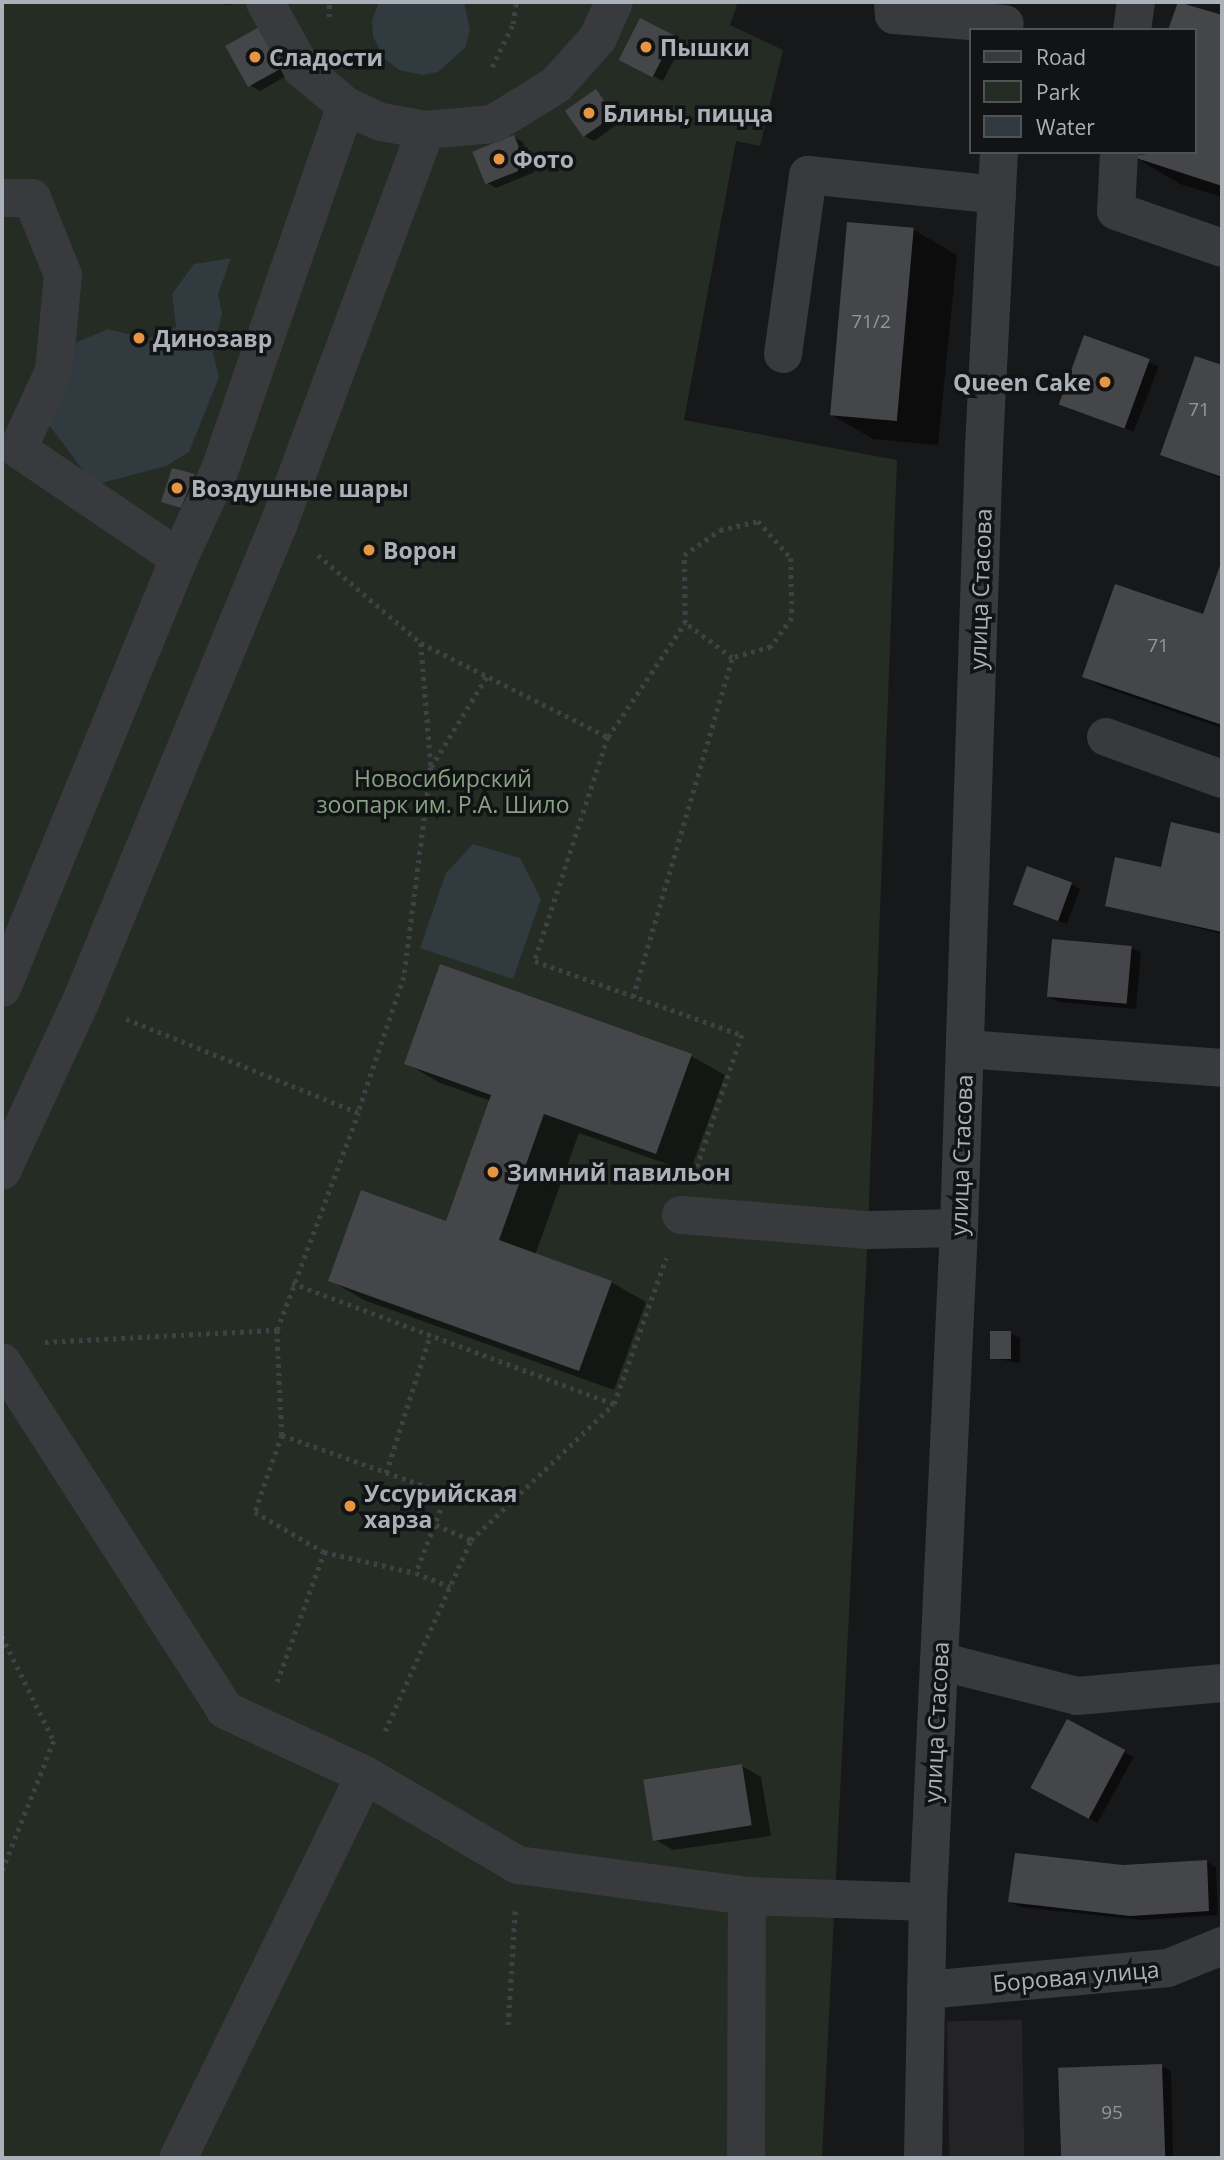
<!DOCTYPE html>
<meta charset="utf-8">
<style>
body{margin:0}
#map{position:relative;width:1224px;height:2160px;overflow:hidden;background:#171819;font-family:"Open Sans",sans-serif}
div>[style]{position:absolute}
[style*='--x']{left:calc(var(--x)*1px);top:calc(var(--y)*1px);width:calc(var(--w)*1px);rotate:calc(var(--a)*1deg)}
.built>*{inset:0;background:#242426;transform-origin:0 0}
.green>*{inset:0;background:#242c24}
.water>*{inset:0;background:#303a3f}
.shadow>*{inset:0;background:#0007;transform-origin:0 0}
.building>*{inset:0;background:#454649;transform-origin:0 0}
.path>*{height:4.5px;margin-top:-2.25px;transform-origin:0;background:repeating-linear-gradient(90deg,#3f4145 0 3.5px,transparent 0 8.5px)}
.minor>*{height:38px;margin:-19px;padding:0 19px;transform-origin:19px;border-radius:19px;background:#393a3e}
.dots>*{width:19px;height:19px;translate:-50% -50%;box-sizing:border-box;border:4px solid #121314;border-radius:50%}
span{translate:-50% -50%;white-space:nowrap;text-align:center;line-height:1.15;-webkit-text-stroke:7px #121314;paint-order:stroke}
.number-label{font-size:19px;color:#92969c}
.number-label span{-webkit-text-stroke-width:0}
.poi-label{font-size:23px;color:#abb1b8;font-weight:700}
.left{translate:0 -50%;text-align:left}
.right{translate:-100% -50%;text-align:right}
.street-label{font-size:23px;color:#abb1b8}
.park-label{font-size:23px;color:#86a283}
.frame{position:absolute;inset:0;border:4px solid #abb1b8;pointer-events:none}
.legend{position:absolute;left:969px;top:28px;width:228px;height:126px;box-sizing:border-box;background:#121314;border:2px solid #4f5256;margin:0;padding:9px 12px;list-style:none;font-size:21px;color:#abb1b8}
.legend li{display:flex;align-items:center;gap:14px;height:35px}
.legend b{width:35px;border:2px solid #4f5256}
</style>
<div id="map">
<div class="built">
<i style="left:1022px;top:2020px;width:138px;height:75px;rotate:89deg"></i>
</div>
<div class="green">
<i style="clip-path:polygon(2px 2px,738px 2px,730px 25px,783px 50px,760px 146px,736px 141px,684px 420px,897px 460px,868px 1230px,822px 2158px,2px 2158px)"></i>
</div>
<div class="water">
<i style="clip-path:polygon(379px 2px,464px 2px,470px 30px,465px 48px,438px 72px,422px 75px,399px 70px,385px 59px,373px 37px,372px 20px)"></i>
<i style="clip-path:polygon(231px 258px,218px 294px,222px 313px,213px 353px,219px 377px,189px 452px,166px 466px,94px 485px,49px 425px,75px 343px,108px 329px,148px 339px,176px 327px,172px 294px,194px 264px)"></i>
<i style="clip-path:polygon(473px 844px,520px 858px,541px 899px,513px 979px,420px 948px,446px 873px)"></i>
</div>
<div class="shadow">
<i style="clip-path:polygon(220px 2px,253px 2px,225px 5px)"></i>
<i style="clip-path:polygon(1179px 3px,1222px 17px,1222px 197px,1180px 184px,1129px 154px,1194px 152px,1194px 30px)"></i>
<i style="clip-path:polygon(641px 20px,683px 42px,663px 81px,630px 64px)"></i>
<i style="clip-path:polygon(229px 47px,293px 72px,260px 91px,251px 86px)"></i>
<i style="clip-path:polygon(596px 91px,622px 121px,594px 141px,584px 136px)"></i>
<i style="clip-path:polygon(514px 137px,523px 142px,535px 172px,496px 188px,486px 182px)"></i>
<i style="clip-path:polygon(914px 230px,957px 255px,938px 445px,873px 439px,830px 414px)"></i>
<i style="left:1085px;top:338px;width:79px;height:70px;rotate:21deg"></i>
<i style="clip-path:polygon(1196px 358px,1222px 367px,1222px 479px,1162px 454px)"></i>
<i style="clip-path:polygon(194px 475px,203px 481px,190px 512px,163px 501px)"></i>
<i style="clip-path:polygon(1222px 564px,1222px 728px,1103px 687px,1084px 676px,1204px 616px)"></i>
<i style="clip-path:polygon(1173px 824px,1222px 835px,1222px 934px,1107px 905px,1163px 869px)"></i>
<i style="clip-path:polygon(1071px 884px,1080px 889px,1067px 924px,1016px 904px)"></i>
<i style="clip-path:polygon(1053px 941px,1132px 948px,1141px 953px,1136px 1009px,1058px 1002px,1048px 996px)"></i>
<i style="clip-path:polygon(691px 1056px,725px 1075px,690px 1172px,579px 1133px,535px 1255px,611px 1282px,646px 1302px,614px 1390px,364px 1300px,330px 1280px,447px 1224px,491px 1101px,440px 1083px,406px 1063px)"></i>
<i style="clip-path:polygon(1010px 1333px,1020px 1338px,1020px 1363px,992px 1358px)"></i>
<i style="left:1068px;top:1721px;width:75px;height:75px;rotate:29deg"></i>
<i style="clip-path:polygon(742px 1766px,761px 1777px,771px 1836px,673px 1850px,654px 1839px)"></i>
<i style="clip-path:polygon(1206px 1861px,1216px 1867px,1218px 1915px,1141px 1920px,1020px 1907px,1010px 1902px,1123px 1867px)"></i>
<i style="clip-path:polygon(1162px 2066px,1171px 2071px,1173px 2158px,1063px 2158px,1060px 2069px)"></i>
</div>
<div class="building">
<i style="clip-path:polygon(1178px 2px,1222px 15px,1222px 186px,1127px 155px,1194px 152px,1194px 30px,1168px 30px)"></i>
<i style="left:640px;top:18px;width:38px;height:47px;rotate:27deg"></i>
<i style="left:261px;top:26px;width:47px;height:41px;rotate:61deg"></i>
<i style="left:596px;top:89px;width:32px;height:38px;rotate:55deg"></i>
<i style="left:514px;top:135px;width:35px;height:45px;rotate:68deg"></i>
<i style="left:847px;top:222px;width:67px;height:194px;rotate:5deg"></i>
<i style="left:1084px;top:335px;width:70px;height:74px;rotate:20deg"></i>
<i style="clip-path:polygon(1195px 356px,1222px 365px,1222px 477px,1160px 455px)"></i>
<i style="clip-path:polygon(172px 468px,195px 474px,181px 508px,161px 502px)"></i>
<i style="clip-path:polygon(1222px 560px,1222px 725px,1082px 677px,1115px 584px,1203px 614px)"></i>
<i style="clip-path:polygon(1171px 822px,1222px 834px,1222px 932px,1105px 906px,1115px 857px,1161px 867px)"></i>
<i style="left:1027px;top:866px;width:48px;height:41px;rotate:20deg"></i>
<i style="left:1052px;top:939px;width:80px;height:58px;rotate:5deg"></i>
<i style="clip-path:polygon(440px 964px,692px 1054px,656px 1154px,544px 1114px,499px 1240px,612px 1281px,579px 1371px,328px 1281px,361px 1190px,446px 1221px,491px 1095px,404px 1064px)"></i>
<i style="left:990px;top:1331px;width:21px;height:28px"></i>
<i style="left:1067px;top:1719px;width:66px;height:78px;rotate:28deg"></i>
<i style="left:742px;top:1764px;width:62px;height:100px;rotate:81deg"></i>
<i style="clip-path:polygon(1015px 1853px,1123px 1865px,1207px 1860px,1209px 1911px,1130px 1916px,1008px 1902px)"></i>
<i style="left:1162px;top:2064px;width:94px;height:104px;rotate:88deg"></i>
</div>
<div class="path">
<i style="--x:329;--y:17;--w:15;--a:-90"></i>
<i style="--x:492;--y:67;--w:48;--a:-64"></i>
<i style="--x:513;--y:24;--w:22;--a:-82"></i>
<i style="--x:758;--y:521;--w:50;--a:48.3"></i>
<i style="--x:791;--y:558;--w:60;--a:89"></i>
<i style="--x:792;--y:618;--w:36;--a:126"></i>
<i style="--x:771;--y:647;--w:41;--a:164.2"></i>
<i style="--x:732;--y:658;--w:59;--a:-143.3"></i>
<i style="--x:685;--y:623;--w:68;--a:-90.8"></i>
<i style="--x:684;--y:555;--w:44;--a:-34.8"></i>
<i style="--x:720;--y:530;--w:39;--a:-13"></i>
<i style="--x:318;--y:555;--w:135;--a:40.5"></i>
<i style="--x:421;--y:643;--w:124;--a:85.4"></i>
<i style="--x:431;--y:767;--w:212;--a:97.3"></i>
<i style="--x:404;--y:977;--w:144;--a:108.7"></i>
<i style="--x:421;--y:643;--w:209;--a:26.7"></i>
<i style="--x:608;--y:737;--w:236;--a:108.1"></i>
<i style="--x:535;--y:961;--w:220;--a:19.7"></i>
<i style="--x:742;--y:1035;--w:143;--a:108.8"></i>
<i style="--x:608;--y:737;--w:138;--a:-56"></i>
<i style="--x:431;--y:767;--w:107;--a:-58.4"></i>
<i style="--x:633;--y:997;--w:353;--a:-73.7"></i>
<i style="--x:292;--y:1283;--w:344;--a:20.6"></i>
<i style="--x:277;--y:1330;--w:105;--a:87.3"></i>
<i style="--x:282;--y:1435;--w:175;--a:19.7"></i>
<i style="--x:447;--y:1494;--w:85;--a:111.4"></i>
<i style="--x:416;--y:1573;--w:37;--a:22"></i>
<i style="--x:45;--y:1342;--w:232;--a:-3"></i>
<i style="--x:277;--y:1330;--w:232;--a:-69.5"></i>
<i style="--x:358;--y:1113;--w:251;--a:-158"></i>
<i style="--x:282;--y:1435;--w:82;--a:109.3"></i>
<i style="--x:255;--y:1512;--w:80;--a:30.1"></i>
<i style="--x:386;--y:1473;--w:145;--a:-72.3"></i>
<i style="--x:436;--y:1525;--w:38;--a:23"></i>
<i style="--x:2;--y:1636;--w:117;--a:63.7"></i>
<i style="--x:54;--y:1741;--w:141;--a:111.7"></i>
<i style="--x:277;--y:1682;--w:138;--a:-70.1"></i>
<i style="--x:324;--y:1552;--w:94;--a:12.9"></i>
<i style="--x:385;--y:1731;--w:209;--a:-65.8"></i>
<i style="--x:471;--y:1540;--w:197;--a:-43.6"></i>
<i style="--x:614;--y:1404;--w:155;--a:-70.4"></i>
<i style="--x:508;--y:2025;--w:114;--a:-86.5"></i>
</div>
<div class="minor">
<i style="--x:265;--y:2;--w:77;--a:61.1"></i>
<i style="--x:302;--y:69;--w:57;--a:40.1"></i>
<i style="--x:346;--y:106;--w:38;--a:25"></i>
<i style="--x:381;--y:122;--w:46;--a:10.1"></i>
<i style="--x:426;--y:130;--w:67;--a:-5.1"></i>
<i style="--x:493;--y:124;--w:74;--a:-31.8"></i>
<i style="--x:556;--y:85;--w:63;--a:-48.2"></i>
<i style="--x:598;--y:38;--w:39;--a:-66"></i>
<i style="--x:893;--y:2;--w:13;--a:86"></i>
<i style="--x:894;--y:15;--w:111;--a:4.6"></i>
<i style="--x:1132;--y:30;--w:28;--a:-82"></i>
<i style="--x:1119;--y:152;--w:59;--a:92.9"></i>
<i style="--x:1116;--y:211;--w:112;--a:19.2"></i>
<i style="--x:2;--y:198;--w:30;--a:0"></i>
<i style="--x:32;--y:198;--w:83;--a:68.1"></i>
<i style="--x:63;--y:275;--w:96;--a:95.4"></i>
<i style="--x:54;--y:371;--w:86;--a:114.8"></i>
<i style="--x:18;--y:449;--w:194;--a:34.1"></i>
<i style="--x:783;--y:354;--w:181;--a:-82"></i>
<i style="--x:808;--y:175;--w:190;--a:6"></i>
<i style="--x:1106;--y:737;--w:123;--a:19.9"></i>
<i style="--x:2;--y:988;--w:465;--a:-67.6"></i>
<i style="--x:179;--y:558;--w:95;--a:-65.1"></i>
<i style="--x:219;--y:472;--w:387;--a:-70.9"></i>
<i style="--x:965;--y:1049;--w:258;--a:4.2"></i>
<i style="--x:2;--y:1171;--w:187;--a:-65.1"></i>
<i style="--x:81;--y:1001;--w:517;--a:-67.5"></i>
<i style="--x:279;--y:523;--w:420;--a:-69.5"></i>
<i style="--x:681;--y:1215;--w:188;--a:4.6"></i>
<i style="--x:868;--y:1230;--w:91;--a:-1.3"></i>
<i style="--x:2;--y:1362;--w:413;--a:57.3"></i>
<i style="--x:225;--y:1710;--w:154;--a:24.9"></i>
<i style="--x:365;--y:1775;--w:426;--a:116"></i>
<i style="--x:939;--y:1661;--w:142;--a:14.2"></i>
<i style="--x:1077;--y:1696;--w:146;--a:-5.1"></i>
<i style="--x:365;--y:1775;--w:178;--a:30.5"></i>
<i style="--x:518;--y:1865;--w:231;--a:7.7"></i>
<i style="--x:747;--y:1896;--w:181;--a:1.9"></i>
<i style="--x:926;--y:1990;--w:243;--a:-5.2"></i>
<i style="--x:1168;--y:1968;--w:58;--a:-22.2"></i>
<i style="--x:746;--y:2158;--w:262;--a:-89.8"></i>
<i style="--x:923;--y:2158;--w:256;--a:-88.9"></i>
<i style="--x:928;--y:1902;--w:675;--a:-87.37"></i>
<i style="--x:959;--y:1228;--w:781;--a:-88.17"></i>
<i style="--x:984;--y:447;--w:295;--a:-87.1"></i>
</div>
<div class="dots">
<i style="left:646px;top:47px;background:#e69643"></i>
<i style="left:255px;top:57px;background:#e69643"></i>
<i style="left:589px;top:113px;background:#e69643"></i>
<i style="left:499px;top:159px;background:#e69643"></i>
<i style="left:139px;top:338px;background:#e69643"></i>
<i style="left:1105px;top:382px;background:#e69643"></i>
<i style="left:177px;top:488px;background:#e69643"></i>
<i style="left:369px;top:550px;background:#e69643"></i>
<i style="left:493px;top:1172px;background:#e69643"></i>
<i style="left:350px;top:1506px;background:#e69643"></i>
</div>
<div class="number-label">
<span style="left:871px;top:322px">71/2</span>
<span style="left:1199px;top:410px">71</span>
<span style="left:1158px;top:646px">71</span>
<span style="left:1112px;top:2113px">95</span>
</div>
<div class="poi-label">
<span class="left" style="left:660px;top:47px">Пышки</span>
<span class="left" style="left:269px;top:57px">Сладости</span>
<span class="left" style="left:603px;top:113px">Блины, пицца</span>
<span class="left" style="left:513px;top:159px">Фото</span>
<span class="left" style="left:153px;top:338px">Динозавр</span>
<span class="right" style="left:1091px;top:382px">Queen Cake</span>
<span class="left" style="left:191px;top:488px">Воздушные шары</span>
<span class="left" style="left:383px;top:550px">Ворон</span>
<span class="left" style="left:507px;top:1172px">Зимний павильон</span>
<span class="left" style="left:364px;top:1506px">Уссурийская<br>харза</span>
</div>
<div class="street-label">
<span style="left:980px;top:589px;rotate:-88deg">улица Стасова</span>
<span style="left:961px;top:1155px;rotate:-88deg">улица Стасова</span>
<span style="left:936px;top:1722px;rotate:-87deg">улица Стасова</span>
<span style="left:1076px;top:1976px;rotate:-5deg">Боровая улица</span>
</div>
<div class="park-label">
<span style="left:443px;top:791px">Новосибирский<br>зоопарк им. Р.А. Шило</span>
</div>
<div class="frame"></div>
<ul class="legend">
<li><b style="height:9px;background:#393a3e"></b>Road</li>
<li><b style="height:19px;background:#242c24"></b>Park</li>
<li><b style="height:19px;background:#303a3f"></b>Water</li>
</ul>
</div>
